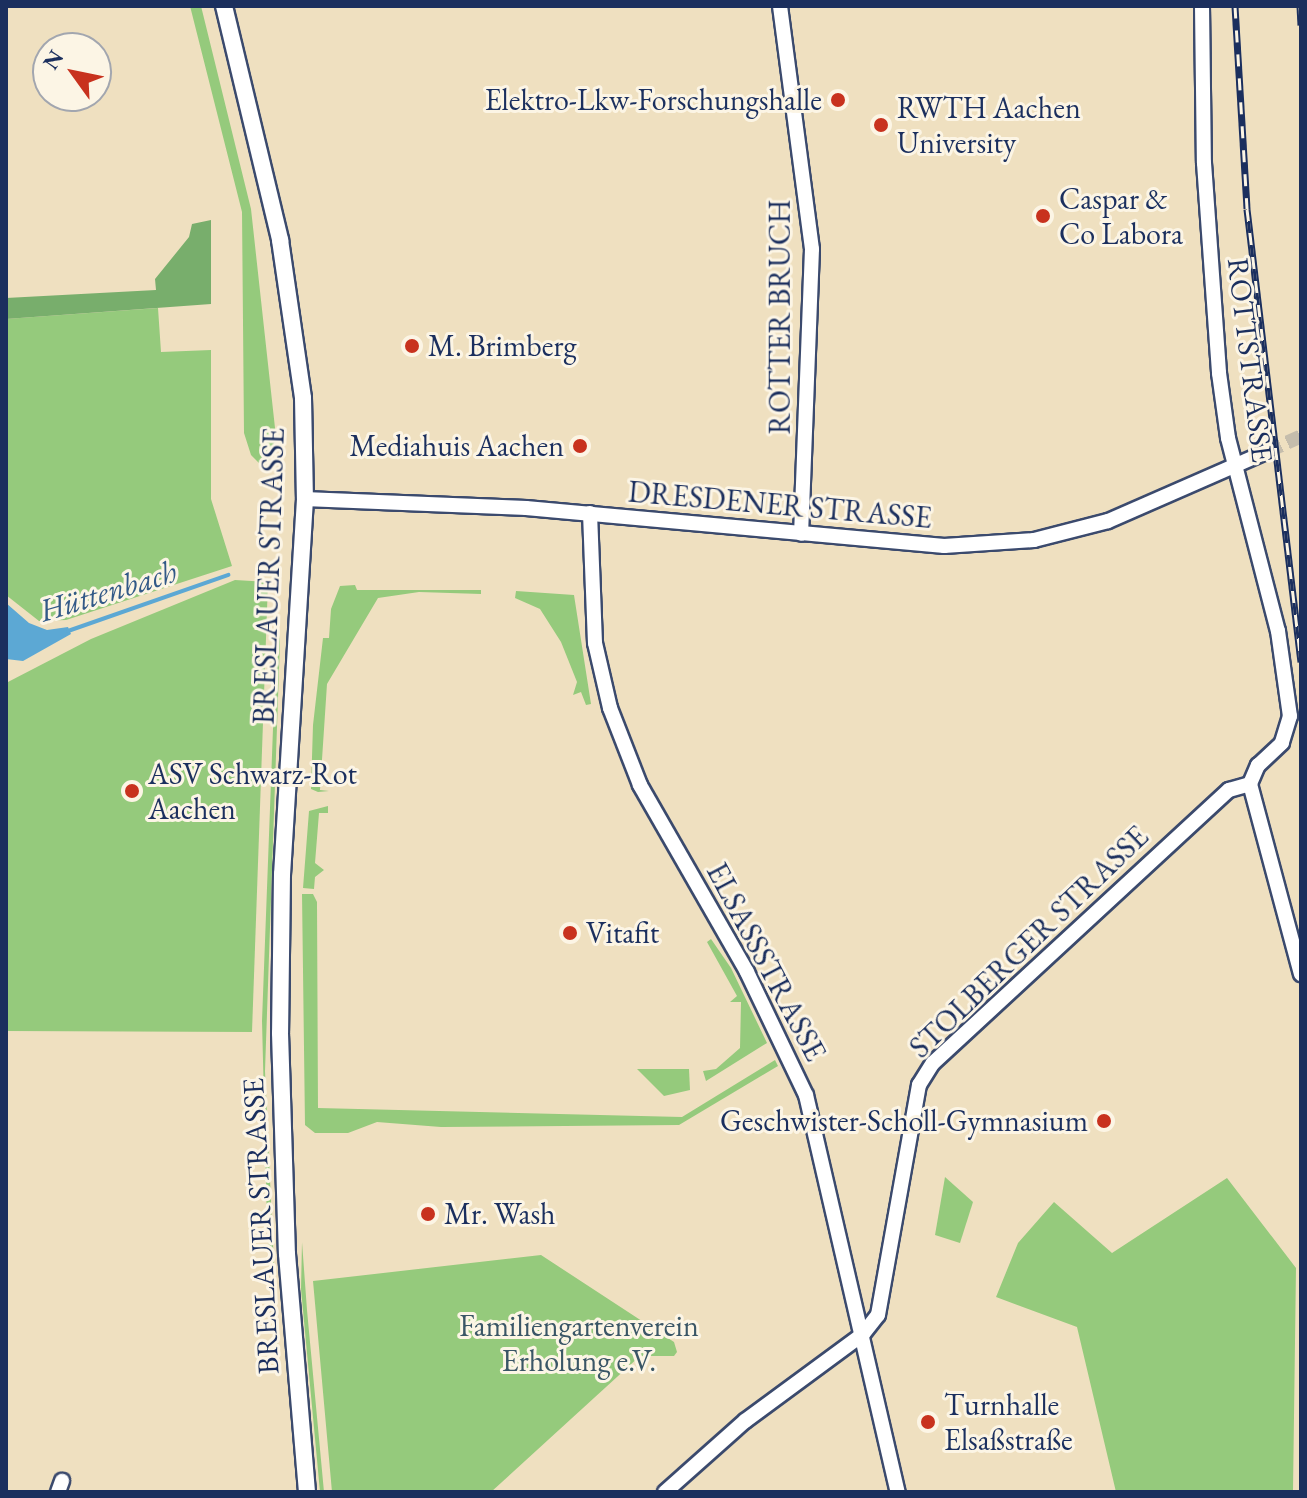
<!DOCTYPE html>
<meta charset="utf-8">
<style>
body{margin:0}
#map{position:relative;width:1307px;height:1498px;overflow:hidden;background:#efe0c0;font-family:"EB Garamond",serif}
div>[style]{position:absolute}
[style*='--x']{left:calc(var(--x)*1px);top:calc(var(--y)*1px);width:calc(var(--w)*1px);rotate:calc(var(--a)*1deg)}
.green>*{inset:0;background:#95ca7c}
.forest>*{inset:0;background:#78ae6c}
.water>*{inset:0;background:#5ca8d4}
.stream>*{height:4px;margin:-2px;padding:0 2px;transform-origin:2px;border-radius:2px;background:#5ca8d4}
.minor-tunnel>*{height:14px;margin-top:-7px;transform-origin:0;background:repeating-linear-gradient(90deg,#c5bdac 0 14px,transparent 0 21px)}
.roads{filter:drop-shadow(2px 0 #3b4a6d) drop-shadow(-2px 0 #3b4a6d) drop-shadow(0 2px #3b4a6d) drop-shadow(0 -2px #3b4a6d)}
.minor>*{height:14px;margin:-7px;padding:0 7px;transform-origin:7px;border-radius:7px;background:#fff}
.major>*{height:16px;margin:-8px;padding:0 8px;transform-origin:8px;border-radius:8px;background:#fff}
.rail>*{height:7px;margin-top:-3.5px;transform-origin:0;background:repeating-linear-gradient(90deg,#fcf5e5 0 12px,#1b2f5e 0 24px);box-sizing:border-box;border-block:2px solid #1b2f5e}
.dots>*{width:22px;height:22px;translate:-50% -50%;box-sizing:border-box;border:4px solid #fcf5e5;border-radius:50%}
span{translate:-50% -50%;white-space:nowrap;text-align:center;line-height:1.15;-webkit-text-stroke:6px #fcf5e5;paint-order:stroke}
.poi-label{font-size:30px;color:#1b2f5e}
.right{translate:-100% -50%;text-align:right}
.left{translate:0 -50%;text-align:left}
.street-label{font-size:30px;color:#1b2f5e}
.park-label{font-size:30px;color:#3a5666}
.water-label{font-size:32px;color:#325987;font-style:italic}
.frame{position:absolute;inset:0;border:8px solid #1b2f5e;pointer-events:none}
.north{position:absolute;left:32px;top:32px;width:80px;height:80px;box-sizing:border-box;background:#fcf5e5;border:2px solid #a2a6af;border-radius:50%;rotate:303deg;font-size:22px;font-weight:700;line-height:32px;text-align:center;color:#1b2f5e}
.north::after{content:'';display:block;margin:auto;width:28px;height:36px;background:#c8321e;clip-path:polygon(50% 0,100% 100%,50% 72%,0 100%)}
</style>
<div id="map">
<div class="green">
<i style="clip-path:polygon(190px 6px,201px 6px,251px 209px,276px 437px,269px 461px,259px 463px,251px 455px,244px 433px,242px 212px)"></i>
<i style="clip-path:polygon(158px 308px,161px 352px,211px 350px,211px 499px,232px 566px,66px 620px,39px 621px,6px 595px,6px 319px)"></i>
<i style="clip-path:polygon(235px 580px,268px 582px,252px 1032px,6px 1031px,6px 683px,91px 639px)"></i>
<i style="clip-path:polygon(355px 585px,357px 590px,481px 590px,481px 594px,419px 592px,378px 598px,327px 684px,320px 790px,329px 791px,318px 792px,311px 789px,313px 725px,323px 638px,329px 638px,331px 609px,340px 586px)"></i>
<i style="clip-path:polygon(516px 591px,574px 595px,591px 704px,586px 705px,581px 692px,573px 695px,577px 682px,561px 642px,540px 609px,515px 598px)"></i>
<i style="clip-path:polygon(277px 622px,280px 641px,265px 1071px,278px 1354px,267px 1222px,262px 1021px)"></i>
<i style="clip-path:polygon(328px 806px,328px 813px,319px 813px,315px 863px,324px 870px,315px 877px,314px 889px,303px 888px,309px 811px)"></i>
<i style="clip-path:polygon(302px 894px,313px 894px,317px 902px,318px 1108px,682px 1117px,775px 1060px,778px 1066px,679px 1125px,441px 1127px,377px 1122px,348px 1133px,315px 1133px,305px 1125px)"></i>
<i style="clip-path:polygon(711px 939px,731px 968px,767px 1043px,706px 1081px,703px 1071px,716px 1069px,740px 1048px,741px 1002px,730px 1002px,737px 996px,707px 942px)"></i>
<i style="clip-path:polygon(637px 1069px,689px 1069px,690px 1090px,664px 1096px)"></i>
<i style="clip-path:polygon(945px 1177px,973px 1202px,960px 1243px,935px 1235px)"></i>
<i style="clip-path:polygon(1227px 1178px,1296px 1268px,1293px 1492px,1116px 1492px,1077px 1327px,996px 1297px,1018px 1243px,1054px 1202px,1112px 1253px)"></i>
<i style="clip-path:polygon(302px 1242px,307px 1310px,324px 1492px,320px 1492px,301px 1289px)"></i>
<i style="clip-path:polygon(541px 1255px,674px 1342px,677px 1352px,674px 1356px,640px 1356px,491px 1492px,332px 1492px,313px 1281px)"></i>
</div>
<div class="forest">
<i style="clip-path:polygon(211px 220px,211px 304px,6px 319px,6px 298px,156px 290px,155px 279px,189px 237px,192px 224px)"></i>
</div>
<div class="water">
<i style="clip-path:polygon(6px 603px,29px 623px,47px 630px,68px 627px,71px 634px,23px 661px,6px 659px)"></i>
</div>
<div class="stream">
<i style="--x:68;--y:631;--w:170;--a:-19.3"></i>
</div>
<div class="minor-tunnel">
<i style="--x:1268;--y:451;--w:36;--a:-24"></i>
</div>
<div class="roads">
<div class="minor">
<i style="--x:780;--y:6;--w:245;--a:82.5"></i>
<i style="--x:812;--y:249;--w:285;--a:92.2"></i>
<i style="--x:1202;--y:6;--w:157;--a:89.3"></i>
<i style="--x:1204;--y:163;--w:211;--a:85.9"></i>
<i style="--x:1219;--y:373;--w:66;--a:82.1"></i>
<i style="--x:1228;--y:438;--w:199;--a:75.5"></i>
<i style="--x:1278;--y:631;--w:86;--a:82"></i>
<i style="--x:1290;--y:716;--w:28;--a:107"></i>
<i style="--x:1282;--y:743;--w:33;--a:137"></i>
<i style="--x:1258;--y:765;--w:21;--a:113"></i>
<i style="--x:305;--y:499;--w:221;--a:2.3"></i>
<i style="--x:526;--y:508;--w:420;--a:5.2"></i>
<i style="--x:944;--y:546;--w:90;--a:-3.8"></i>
<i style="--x:1034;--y:540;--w:76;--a:-14.4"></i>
<i style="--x:1108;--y:521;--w:175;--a:-23.6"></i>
<i style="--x:590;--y:513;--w:130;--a:87.8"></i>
<i style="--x:595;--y:643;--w:67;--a:77"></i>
<i style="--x:610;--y:708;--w:83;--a:68.7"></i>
<i style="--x:640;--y:785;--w:215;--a:60.2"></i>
<i style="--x:747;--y:972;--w:136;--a:64.4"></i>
<i style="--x:806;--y:1095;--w:408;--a:77"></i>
<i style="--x:1250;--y:784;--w:197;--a:75"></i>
<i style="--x:58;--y:1492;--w:12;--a:-70"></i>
<i style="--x:665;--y:1492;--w:107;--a:-41.6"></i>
<i style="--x:745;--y:1421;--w:147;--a:-36.4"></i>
<i style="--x:863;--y:1334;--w:24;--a:-52"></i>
<i style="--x:878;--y:1315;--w:234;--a:-79.9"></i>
<i style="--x:919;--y:1085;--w:26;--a:-58"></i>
<i style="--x:933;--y:1063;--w:403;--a:-42.7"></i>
<i style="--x:1229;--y:790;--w:22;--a:-16"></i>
</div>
<div class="major">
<i style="--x:224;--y:6;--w:241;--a:76.5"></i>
<i style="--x:280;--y:240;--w:160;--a:81.7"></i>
<i style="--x:303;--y:398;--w:101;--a:88.9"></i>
<i style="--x:305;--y:499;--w:376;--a:93.5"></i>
<i style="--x:282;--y:874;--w:159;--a:90.7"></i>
<i style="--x:280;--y:1033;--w:221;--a:88.2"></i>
<i style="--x:287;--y:1254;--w:239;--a:85.2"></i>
</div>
</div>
<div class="rail">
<i style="--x:1235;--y:6;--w:203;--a:86.6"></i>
<i style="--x:1247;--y:209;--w:456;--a:83.2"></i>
<i style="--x:1300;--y:6;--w:19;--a:87"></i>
</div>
<div class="dots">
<i style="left:838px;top:100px;background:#c8321e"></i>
<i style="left:881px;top:125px;background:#c8321e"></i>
<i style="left:1043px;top:216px;background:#c8321e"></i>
<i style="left:412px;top:346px;background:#c8321e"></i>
<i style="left:580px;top:446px;background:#c8321e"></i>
<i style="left:132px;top:791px;background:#c8321e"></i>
<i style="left:570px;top:933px;background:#c8321e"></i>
<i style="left:1104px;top:1121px;background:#c8321e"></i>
<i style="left:428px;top:1214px;background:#c8321e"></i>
<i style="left:928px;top:1422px;background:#c8321e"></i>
</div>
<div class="poi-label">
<span class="right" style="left:822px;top:100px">Elektro-Lkw-Forschungshalle</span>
<span class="left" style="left:897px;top:125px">RWTH Aachen<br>University</span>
<span class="left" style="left:1059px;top:216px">Caspar &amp;<br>Co Labora</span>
<span class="left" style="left:428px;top:346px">M. Brimberg</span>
<span class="right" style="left:564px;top:446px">Mediahuis Aachen</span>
<span class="left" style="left:148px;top:791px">ASV Schwarz-Rot<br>Aachen</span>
<span class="left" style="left:586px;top:933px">Vitafit</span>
<span class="right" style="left:1088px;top:1121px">Geschwister-Scholl-Gymnasium</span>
<span class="left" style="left:444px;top:1214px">Mr. Wash</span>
<span class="left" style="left:944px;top:1422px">Turnhalle<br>Elsaßstraße</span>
</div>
<div class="street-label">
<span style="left:780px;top:317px;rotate:-90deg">ROTTER BRUCH</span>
<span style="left:1250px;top:360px;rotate:83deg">ROTTSTRASSE</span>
<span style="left:780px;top:505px;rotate:5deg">DRESDENER STRASSE</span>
<span style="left:269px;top:576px;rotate:-88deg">BRESLAUER STRASSE</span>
<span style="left:1029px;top:942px;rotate:-44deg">STOLBERGER STRASSE</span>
<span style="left:766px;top:962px;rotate:62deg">ELSASSSTRASSE</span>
<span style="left:261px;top:1226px;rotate:-93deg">BRESLAUER STRASSE</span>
</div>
<div class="park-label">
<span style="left:579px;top:1343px">Familiengartenverein<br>Erholung e.V.</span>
</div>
<div class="water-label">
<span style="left:108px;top:591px;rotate:-17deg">Hüttenbach</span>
</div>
<div class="frame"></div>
<div class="north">N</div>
</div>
